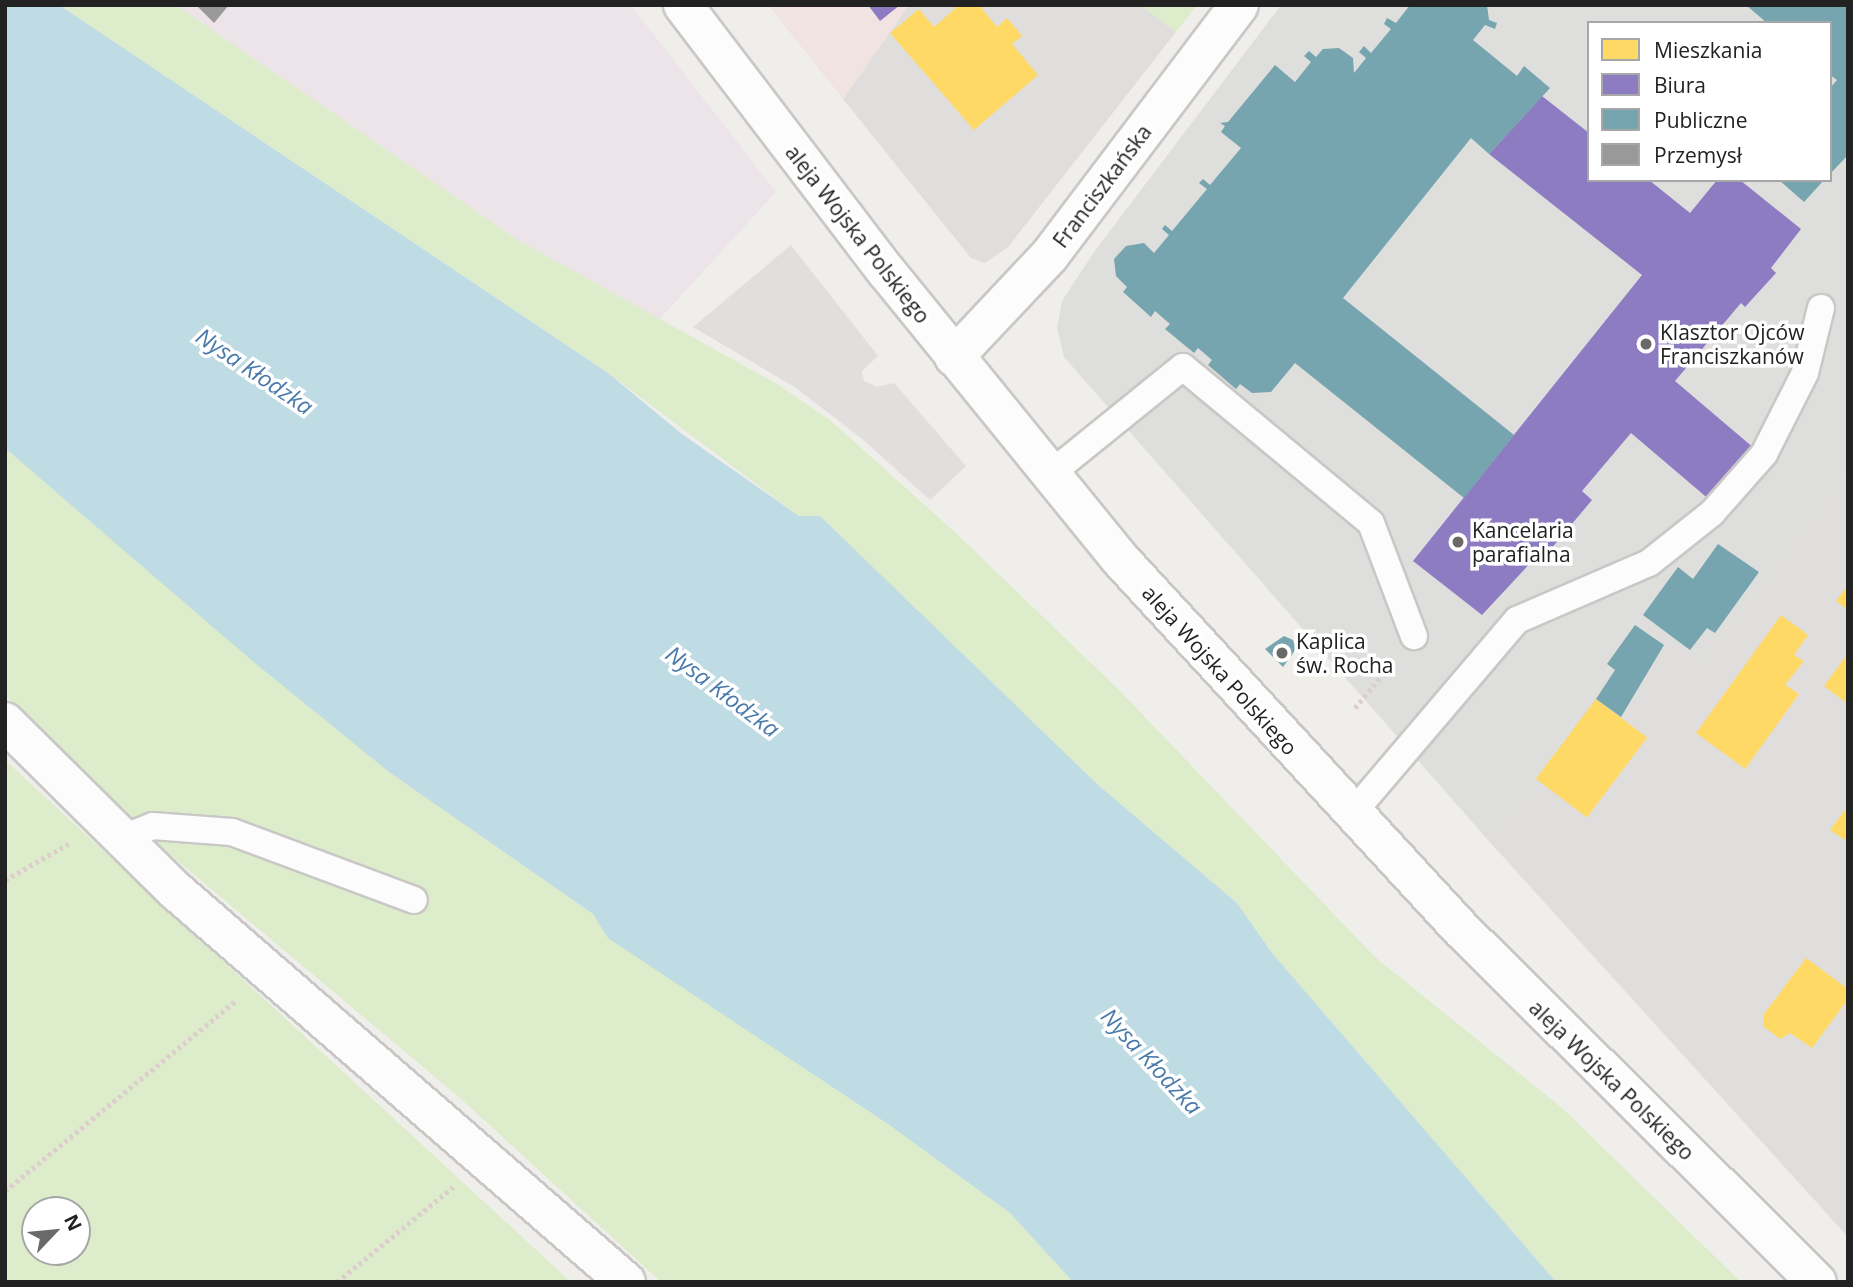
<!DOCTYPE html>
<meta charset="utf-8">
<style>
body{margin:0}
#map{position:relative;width:1853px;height:1287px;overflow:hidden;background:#f0eeeb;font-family:"Open Sans",sans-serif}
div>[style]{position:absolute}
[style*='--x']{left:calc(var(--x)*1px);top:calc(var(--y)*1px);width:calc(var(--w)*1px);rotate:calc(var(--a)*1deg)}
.residential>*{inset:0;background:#dfdedc}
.commercial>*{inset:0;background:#f1e3e1}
.industrial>*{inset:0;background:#ede4e9}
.religious>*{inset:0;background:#dededc}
.grass>*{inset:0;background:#ddeccb}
.parking>*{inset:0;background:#e0dfde}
.water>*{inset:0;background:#bfdbe3}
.homes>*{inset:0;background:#ffd966;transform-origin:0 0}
.offices>*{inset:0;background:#8e7cc3}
.public>*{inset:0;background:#76a5af}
.industry>*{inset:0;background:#999}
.path>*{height:4.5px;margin-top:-2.25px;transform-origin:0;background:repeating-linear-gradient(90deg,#dccecd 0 3.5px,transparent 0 7px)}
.roads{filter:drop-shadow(2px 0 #c9c8c7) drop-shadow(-2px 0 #c9c8c7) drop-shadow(0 2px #c9c8c7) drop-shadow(0 -2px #c9c8c7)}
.service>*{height:26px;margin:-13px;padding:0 13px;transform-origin:13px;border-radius:13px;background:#fdfcfc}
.minor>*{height:38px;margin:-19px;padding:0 19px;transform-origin:19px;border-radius:19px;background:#fdfcfc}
.tertiary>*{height:38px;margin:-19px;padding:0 19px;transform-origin:19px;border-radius:19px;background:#fdfcfc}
.dots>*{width:19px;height:19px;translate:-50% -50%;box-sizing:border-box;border:4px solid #fff;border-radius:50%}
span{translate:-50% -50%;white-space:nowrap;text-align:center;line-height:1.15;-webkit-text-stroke:7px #fff;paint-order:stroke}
.street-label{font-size:21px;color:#222}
.poi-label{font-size:21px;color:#222}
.left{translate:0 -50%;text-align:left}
.water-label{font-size:23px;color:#4a7aab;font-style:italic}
.frame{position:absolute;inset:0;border:7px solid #222;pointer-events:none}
.legend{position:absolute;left:1587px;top:21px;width:245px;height:161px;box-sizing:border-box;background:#fff;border:2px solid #a7a7a7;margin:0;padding:9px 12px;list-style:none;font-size:21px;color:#222}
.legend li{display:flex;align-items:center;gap:14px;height:35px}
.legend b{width:35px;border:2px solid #a7a7a7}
.north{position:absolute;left:21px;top:1196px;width:70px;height:70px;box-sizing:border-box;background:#fff;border:2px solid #a7a7a7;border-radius:50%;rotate:64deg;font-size:19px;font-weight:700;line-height:28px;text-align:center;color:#222}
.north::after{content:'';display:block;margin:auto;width:24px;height:32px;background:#6a6968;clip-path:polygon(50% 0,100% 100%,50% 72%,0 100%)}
</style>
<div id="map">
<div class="residential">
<i style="clip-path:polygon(909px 5px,1141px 5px,1176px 32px,1008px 247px,985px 263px,971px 258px,843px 99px)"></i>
<i style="clip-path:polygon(1848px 469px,1848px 1237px,1487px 839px,1537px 780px,1643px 615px,1701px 662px)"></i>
</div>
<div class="commercial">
<i style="clip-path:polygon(768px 5px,909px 5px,843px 99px)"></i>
</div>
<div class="industrial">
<i style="clip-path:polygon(176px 5px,631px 5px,776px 192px,660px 319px,518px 240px)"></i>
</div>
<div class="religious">
<i style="clip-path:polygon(evenodd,1281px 5px,1848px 5px,1848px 469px,1701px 662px,1642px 616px,1537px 780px,1487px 839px,1064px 357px,1057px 328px,1062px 301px,1094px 252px,1281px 5px,1589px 23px,1830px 23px,1830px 180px,1589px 180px,1589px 23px)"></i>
</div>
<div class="grass">
<i style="clip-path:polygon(59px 5px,176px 5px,518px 240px,777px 384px,830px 420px,957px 534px,1120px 691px,1375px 957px,1562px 1108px,1741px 1282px,1556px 1282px,1272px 953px,1237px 903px,1098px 785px,799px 516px,608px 373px)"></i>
<i style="clip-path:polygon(1141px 5px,1197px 5px,1176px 32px)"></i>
<i style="clip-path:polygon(5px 448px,389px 772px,593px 914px,609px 938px,888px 1124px,1010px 1213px,1073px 1282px,661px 1282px,460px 1098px,167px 852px,5px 695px)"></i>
<i style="clip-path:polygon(evenodd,5px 760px,571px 1282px,5px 1282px,5px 760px,35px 1210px,77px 1210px,77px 1252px,35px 1252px,35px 1210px)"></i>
</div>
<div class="parking">
<i style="clip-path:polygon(791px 245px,878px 356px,862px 371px,864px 381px,877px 387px,894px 383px,966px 466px,930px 500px,861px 438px,796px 388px,693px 327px)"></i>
</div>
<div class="water">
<i style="clip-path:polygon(5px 5px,59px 5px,608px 373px,682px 434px,799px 516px,820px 516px,1098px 785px,1237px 903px,1272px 953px,1556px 1282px,1073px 1282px,1010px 1213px,888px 1124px,608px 938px,593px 914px,389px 772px,250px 659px,5px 448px)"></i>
</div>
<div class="homes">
<i style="clip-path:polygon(959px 5px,979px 5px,997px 27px,1007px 18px,1022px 36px,1012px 44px,1038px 75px,974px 130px,890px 33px,919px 9px,934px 27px)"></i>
<i style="clip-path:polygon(1848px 585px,1848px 610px,1836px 601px)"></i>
<i style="clip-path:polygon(1781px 615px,1808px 635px,1794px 655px,1804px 661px,1785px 685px,1799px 694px,1745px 769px,1696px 733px)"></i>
<i style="clip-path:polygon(1848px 653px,1848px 704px,1824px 686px)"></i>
<i style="left:1596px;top:699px;width:64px;height:100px;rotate:37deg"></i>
<i style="clip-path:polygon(1848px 806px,1848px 842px,1830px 830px)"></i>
<i style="clip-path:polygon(1806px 958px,1848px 989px,1848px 999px,1812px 1048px,1790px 1033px,1780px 1039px,1763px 1026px,1764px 1014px)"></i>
</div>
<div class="offices">
<i style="clip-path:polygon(868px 5px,900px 5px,880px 21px)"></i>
<i style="clip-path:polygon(1542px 96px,1589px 133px,1589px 180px,1649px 180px,1690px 213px,1717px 180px,1740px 180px,1801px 229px,1771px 268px,1776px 273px,1745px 307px,1741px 303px,1675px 381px,1755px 449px,1711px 501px,1631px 433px,1582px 491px,1592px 500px,1540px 562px,1535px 558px,1482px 615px,1413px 561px,1642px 275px,1489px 154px)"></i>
</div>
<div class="public">
<i style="clip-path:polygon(1410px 5px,1487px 5px,1489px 20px,1497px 23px,1495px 29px,1485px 25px,1473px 40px,1517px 76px,1524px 66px,1550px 88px,1489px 154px,1471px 138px,1343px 298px,1514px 435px,1464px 498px,1295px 363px,1271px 392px,1252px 393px,1240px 384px,1236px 389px,1208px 365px,1212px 360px,1198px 348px,1194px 353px,1165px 329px,1170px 324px,1155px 311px,1151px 317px,1123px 292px,1127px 287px,1116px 276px,1114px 259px,1126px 246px,1144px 243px,1154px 253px,1169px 235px,1162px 229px,1165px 225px,1172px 231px,1207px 189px,1199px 183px,1203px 179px,1210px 185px,1241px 148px,1221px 132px,1225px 126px,1220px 123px,1228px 122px,1275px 65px,1295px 82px,1311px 62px,1304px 56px,1309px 51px,1316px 57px,1323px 49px,1339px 48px,1353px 58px,1354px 73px,1366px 58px,1359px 52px,1364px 46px,1371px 53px,1391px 29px,1384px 24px,1387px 18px,1396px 23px)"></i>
<i style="clip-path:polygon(1746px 5px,1848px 5px,1848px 155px,1830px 174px,1830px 88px,1837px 80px,1830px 75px,1830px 23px,1767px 23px)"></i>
<i style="clip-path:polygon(1779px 180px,1824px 180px,1804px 202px)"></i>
<i style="clip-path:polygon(1718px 544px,1759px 572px,1715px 633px,1707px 628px,1690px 650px,1643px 615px,1678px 567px,1693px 579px)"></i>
<i style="clip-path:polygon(1635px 625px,1664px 645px,1621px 717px,1596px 699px,1615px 670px,1607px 664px)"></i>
<i style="clip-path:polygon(1284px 636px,1293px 640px,1296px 649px,1283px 667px,1265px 649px)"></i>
</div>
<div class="industry">
<i style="clip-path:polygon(196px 5px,229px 5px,214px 23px)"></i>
</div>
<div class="path">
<i style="--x:1355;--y:708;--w:58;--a:-50.6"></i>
<i style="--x:5;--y:880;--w:73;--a:-29.7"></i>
<i style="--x:5;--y:1191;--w:301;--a:-39.5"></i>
<i style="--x:337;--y:1282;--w:150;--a:-39.3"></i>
</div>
<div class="roads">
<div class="service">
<i style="--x:1049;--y:475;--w:172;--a:-38.9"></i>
<i style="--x:1183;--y:367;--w:244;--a:39.7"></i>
<i style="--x:1371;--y:523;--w:121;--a:69.2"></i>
<i style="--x:1351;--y:815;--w:256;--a:-49.6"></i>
<i style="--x:1517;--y:620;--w:144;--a:-23.4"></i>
<i style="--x:1649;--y:563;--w:80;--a:-38.4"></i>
<i style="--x:1712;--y:513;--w:79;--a:-48.6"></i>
<i style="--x:1764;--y:454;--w:91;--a:-63.2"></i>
<i style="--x:1805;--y:373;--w:67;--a:-76.2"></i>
<i style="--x:123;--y:838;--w:32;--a:-22"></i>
<i style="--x:153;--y:826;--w:79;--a:4.3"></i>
<i style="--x:232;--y:832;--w:194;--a:20.5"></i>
</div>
<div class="minor">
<i style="--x:5;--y:722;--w:240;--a:44.7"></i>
<i style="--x:176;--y:891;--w:596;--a:40.99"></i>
</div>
<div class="tertiary">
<i style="--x:683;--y:5;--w:335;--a:52.7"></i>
<i style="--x:886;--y:271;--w:371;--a:50.9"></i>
<i style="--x:1120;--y:559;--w:503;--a:47.34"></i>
<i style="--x:1461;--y:929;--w:501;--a:44.76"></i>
<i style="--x:954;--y:357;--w:140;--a:-46.7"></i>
<i style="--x:1050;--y:255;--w:313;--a:-52.9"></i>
</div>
</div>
<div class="dots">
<i style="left:1646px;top:344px;background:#6a6968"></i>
<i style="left:1458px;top:542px;background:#6a6968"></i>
<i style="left:1282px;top:653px;background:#6a6968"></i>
</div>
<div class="street-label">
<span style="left:1102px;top:186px;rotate:-53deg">Franciszkańska</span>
<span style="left:858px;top:234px;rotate:52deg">aleja Wojska Polskiego</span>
<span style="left:1220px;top:670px;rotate:48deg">aleja Wojska Polskiego</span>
<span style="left:1612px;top:1080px;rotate:44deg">aleja Wojska Polskiego</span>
</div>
<div class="poi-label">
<span class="left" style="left:1660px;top:344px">Klasztor Ojców<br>Franciszkanów</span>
<span class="left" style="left:1472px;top:542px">Kancelaria<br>parafialna</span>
<span class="left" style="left:1296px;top:653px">Kaplica<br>św. Rocha</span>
</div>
<div class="water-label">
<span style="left:255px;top:371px;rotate:34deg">Nysa Kłodzka</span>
<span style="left:723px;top:691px;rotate:37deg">Nysa Kłodzka</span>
<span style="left:1152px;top:1061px;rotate:47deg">Nysa Kłodzka</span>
</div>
<div class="frame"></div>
<ul class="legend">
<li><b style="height:19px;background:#ffd966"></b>Mieszkania</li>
<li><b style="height:19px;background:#8e7cc3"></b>Biura</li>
<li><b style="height:19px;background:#76a5af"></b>Publiczne</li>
<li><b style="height:19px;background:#999"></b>Przemysł</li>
</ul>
<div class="north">N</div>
</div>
